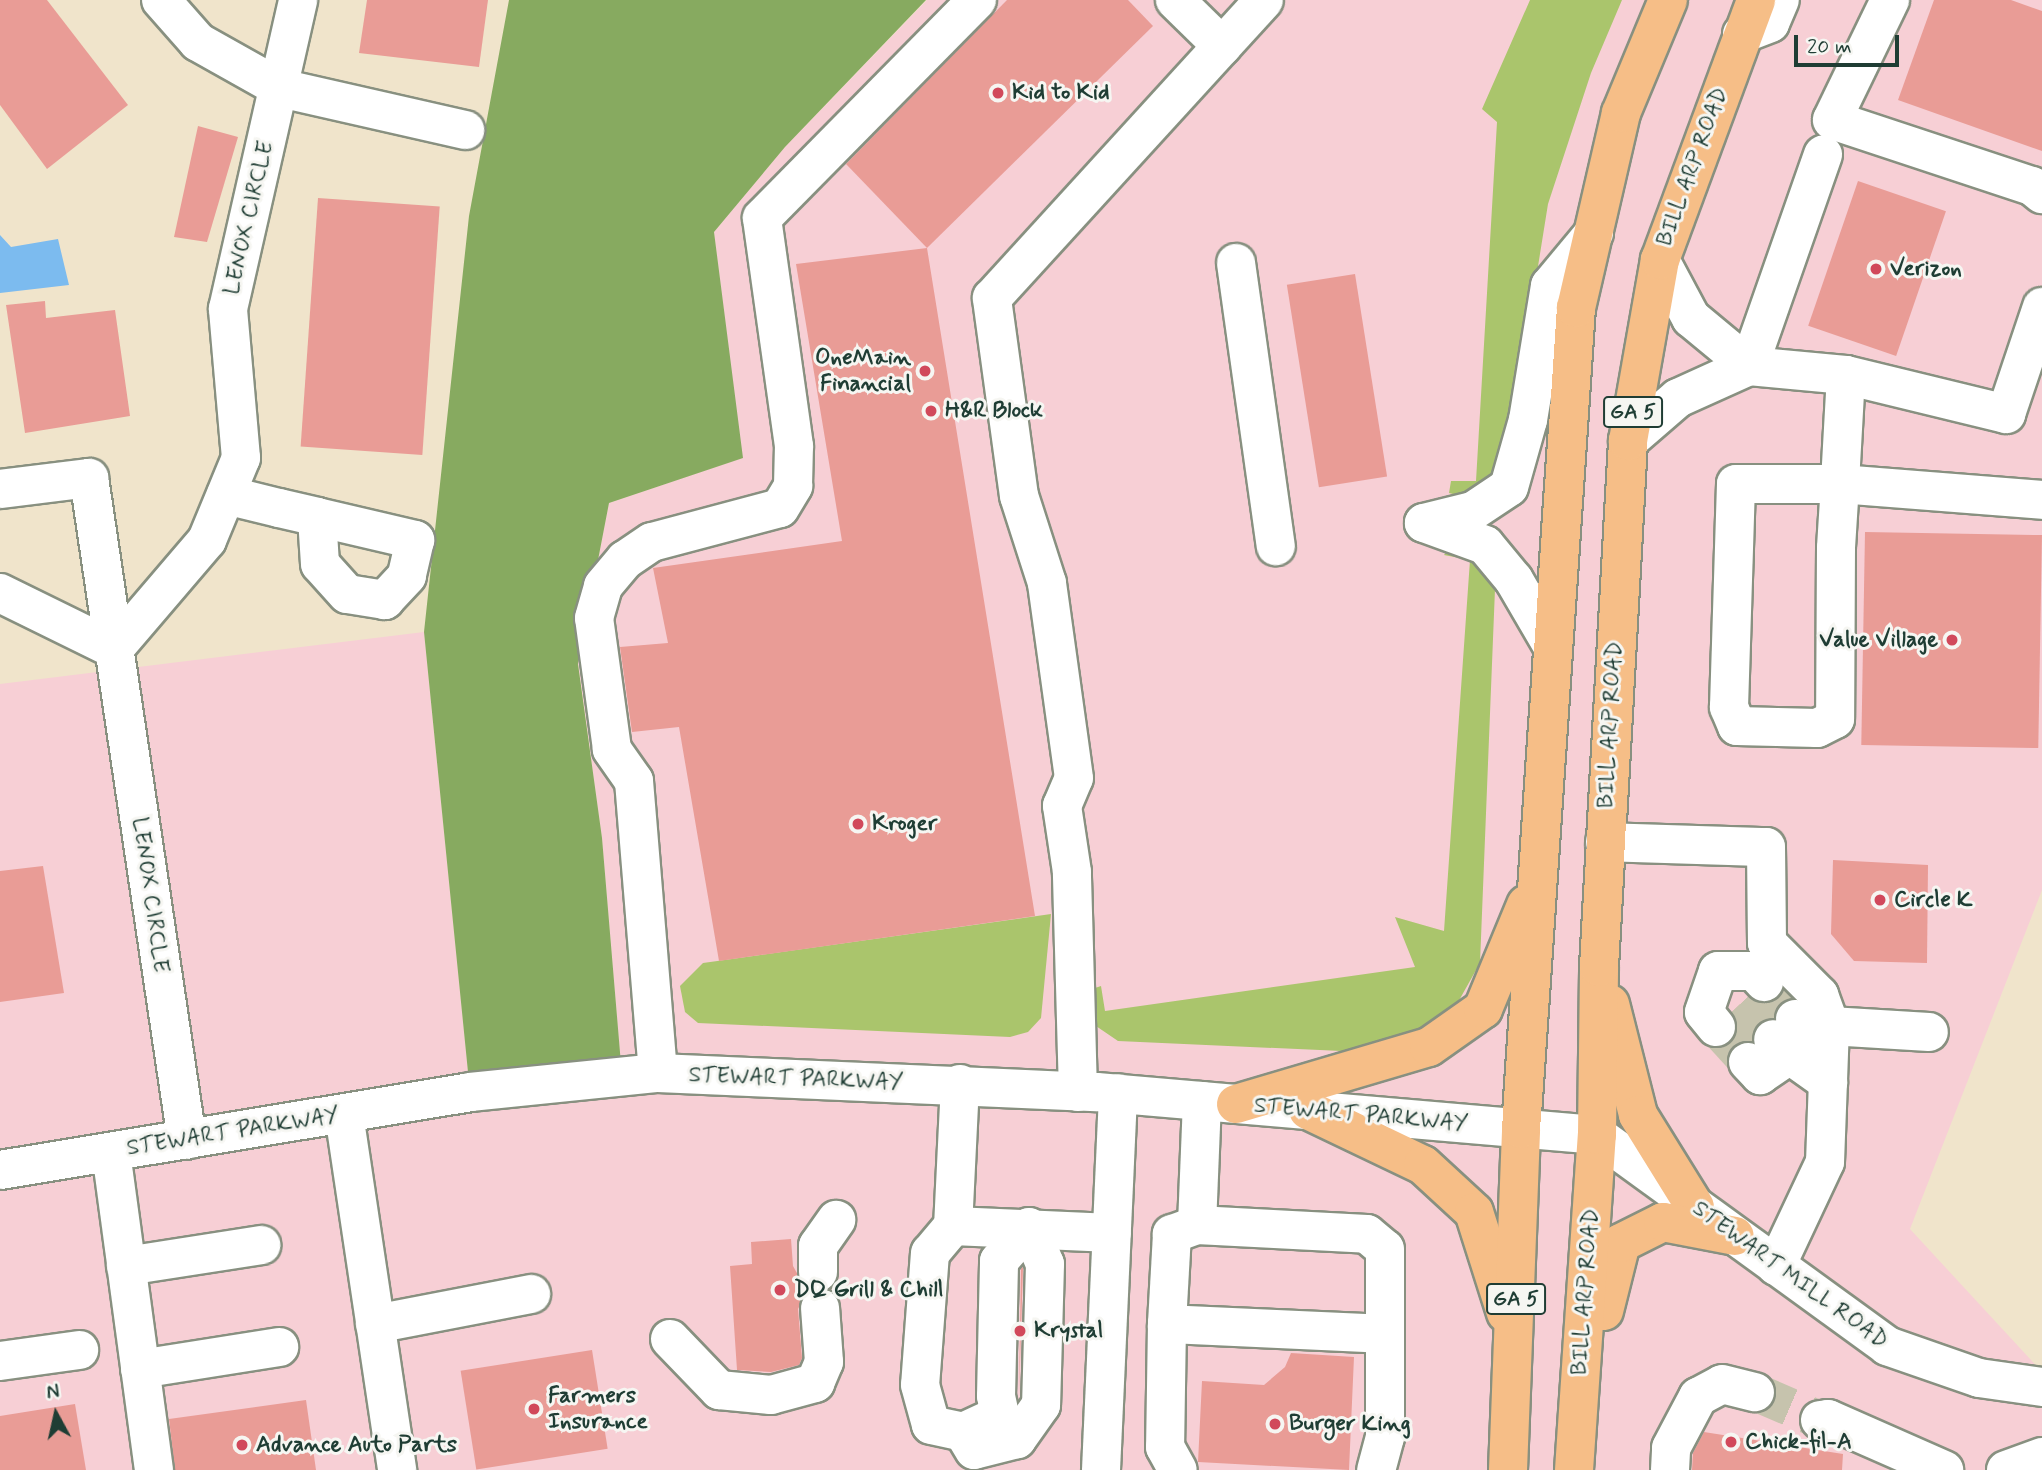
<!DOCTYPE html>
<style>
body{margin:0}
#map{position:relative;width:2042px;height:1470px;overflow:hidden;background:#f0e4cb;font-family:Mynerve,sans-serif}
div>[style]{position:absolute}
[style*='--x']{left:calc(var(--x)*1px);top:calc(var(--y)*1px);width:calc(var(--w)*1px);rotate:calc(var(--a)*1deg)}
.built>*{inset:0;background:#f7cfd5}
.green>*{inset:0;background:#aac56c}
.forest>*{inset:0;background:#87aa60}
.water>*{inset:0;background:#7cbbef}
.building>*{inset:0;background:#e99c96;transform-origin:0 0}
.minor-tunnel>*{height:38px;margin-top:-19px;transform-origin:0;background:repeating-linear-gradient(90deg,#c6c3ad 0 38px,transparent 0 57px)}
.roads{filter:drop-shadow(2px 0 #889080) drop-shadow(-2px 0 #889080) drop-shadow(0 2px #889080) drop-shadow(0 -2px #889080)}
.minor>*{height:38px;margin:-19px;padding:0 19px;transform-origin:19px;border-radius:19px;background:#fff}
.major>*{height:38px;margin:-19px;padding:0 19px;transform-origin:19px;border-radius:19px;background:#f6be87}
.dots>*{width:19px;height:19px;translate:-50% -50%;box-sizing:border-box;border:4px solid #f6f6f2;border-radius:50%}
span{translate:-50% -50%;white-space:nowrap;text-align:center;line-height:1.15;-webkit-text-stroke:6px #f6f6f2;paint-order:stroke}
.shield-label span{padding:2px 5px;background:#f6f6f2;border:2px solid;border-radius:5px;-webkit-text-stroke-width:0}
.shield-label{font-size:21px;color:#1f3d34;font-weight:700}
.poi-label{font-size:23px;color:#1f3d34;font-weight:700}
.left{translate:0 -50%;text-align:left}
.right{translate:-100% -50%;text-align:right}
.street-label{font-size:23px;color:#1f3d34}
.north{position:absolute;left:21px;top:1379px;width:70px;height:70px;-webkit-text-stroke:5px #f6f6f2;paint-order:stroke;rotate:352deg;font-size:19px;font-weight:700;line-height:28px;text-align:center;color:#1f3d34}
.north::after{content:'';display:block;margin:auto;width:24px;height:32px;background:#1f3d34;clip-path:polygon(50% 0,100% 100%,50% 72%,0 100%)}
.scale{position:absolute;left:1794px;top:35px;width:105px;height:32px;box-sizing:border-box;border:4px solid #1f3d34;border-top:0;padding-left:9px;font-size:21px;line-height:24px;white-space:nowrap;color:#1f3d34;-webkit-text-stroke:5px #f6f6f2;paint-order:stroke}
</style>
<div id="map">
<div class="built">
<i style="clip-path:polygon(927px 0,2042px 0,2042px 890px,1910px 1229px,2042px 1372px,2042px 1470px,0 1470px,0 684px,424px 632px,470px 1092px,622px 1077px,602px 838px,578px 664px,609px 503px,742px 458px,714px 232px,785px 147px)"></i>
</div>
<div class="green">
<i style="clip-path:polygon(1530px 0,1622px 0,1591px 73px,1548px 204px,1506px 466px,1468px 498px,1449px 493px,1451px 481px,1476px 481px,1497px 122px,1482px 109px)"></i>
<i style="clip-path:polygon(1451px 546px,1481px 560px,1495px 589px,1480px 963px,1457px 1004px,1402px 1047px,1364px 1052px,1118px 1041px,1096px 1026px,1089px 990px,1101px 986px,1105px 1011px,1415px 967px,1395px 917px,1444px 931px,1470px 560px,1444px 555px)"></i>
<i style="clip-path:polygon(1051px 914px,1041px 1018px,1028px 1032px,1010px 1037px,698px 1023px,685px 1012px,680px 986px,703px 963px)"></i>
</div>
<div class="forest">
<i style="clip-path:polygon(509px 0,926px 0,785px 147px,714px 232px,743px 458px,609px 503px,578px 664px,602px 838px,622px 1076px,470px 1092px,424px 632px,469px 216px)"></i>
</div>
<div class="water">
<i style="clip-path:polygon(0 235px,11px 247px,58px 239px,69px 285px,0 293px)"></i>
</div>
<div class="building">
<i style="clip-path:polygon(0 0,47px 0,128px 105px,47px 169px,0 105px)"></i>
<i style="clip-path:polygon(367px 0,488px 0,479px 67px,359px 53px)"></i>
<i style="clip-path:polygon(1007px 0,1128px 0,1153px 26px,927px 248px,846px 164px)"></i>
<i style="clip-path:polygon(1934px 0,2011px 0,2042px 11px,2042px 151px,1898px 100px)"></i>
<i style="clip-path:polygon(198px 126px,238px 137px,207px 242px,174px 237px)"></i>
<i style="left:1858px;top:181px;width:93px;height:153px;rotate:19deg"></i>
<i style="left:318px;top:198px;width:122px;height:249px;rotate:4deg"></i>
<i style="clip-path:polygon(927px 248px,1035px 916px,719px 961px,679px 727px,632px 732px,620px 647px,668px 643px,653px 568px,842px 541px,796px 264px)"></i>
<i style="left:1355px;top:274px;width:205px;height:69px;rotate:81deg"></i>
<i style="clip-path:polygon(45px 301px,46px 318px,115px 310px,130px 416px,25px 433px,6px 305px)"></i>
<i style="left:1865px;top:532px;width:177px;height:213px;rotate:1deg"></i>
<i style="clip-path:polygon(1833px 860px,1928px 865px,1927px 963px,1854px 961px,1831px 934px)"></i>
<i style="clip-path:polygon(43px 866px,64px 993px,0 1002px,0 871px)"></i>
<i style="clip-path:polygon(1784px 991px,1790px 998px,1781px 1003px,1774px 1018px,1758px 1024px,1752px 1041px,1743px 1041px,1731px 1050px,1727px 1045px,1736px 1036px,1738px 1024px,1732px 1012px,1748px 997px,1768px 1003px)"></i>
<i style="clip-path:polygon(791px 1239px,793px 1266px,807px 1291px,798px 1309px,802px 1358px,799px 1365px,771px 1372px,737px 1370px,730px 1266px,752px 1264px,751px 1242px)"></i>
<i style="clip-path:polygon(1023px 1267px,1023px 1268px,1019px 1394px,1021px 1269px)"></i>
<i style="left:592px;top:1350px;width:100px;height:133px;rotate:81deg"></i>
<i style="clip-path:polygon(1291px 1353px,1354px 1357px,1349px 1470px,1198px 1462px,1202px 1381px,1264px 1385px,1285px 1367px)"></i>
<i style="clip-path:polygon(306px 1400px,316px 1470px,175px 1470px,169px 1419px)"></i>
<i style="clip-path:polygon(75px 1404px,86px 1470px,0 1470px,0 1416px)"></i>
<i style="clip-path:polygon(1704px 1432px,1843px 1454px,1842px 1470px,1692px 1470px,1693px 1453px)"></i>
</div>
<div class="minor-tunnel">
<i style="--x:1764;--y:982;--w:48;--a:50"></i>
<i style="--x:1740;--y:1004;--w:48;--a:46.7"></i>
<i style="--x:1716;--y:1027;--w:47;--a:47.6"></i>
<i style="--x:1755;--y:1392;--w:71;--a:23.3"></i>
</div>
<div class="roads">
<div class="minor">
<i style="--x:161;--y:0;--w:56;--a:48.6"></i>
<i style="--x:198;--y:42;--w:94;--a:29.3"></i>
<i style="--x:280;--y:88;--w:190;--a:12.8"></i>
<i style="--x:1175;--y:0;--w:66;--a:44.4"></i>
<i style="--x:1890;--y:0;--w:133;--a:115.8"></i>
<i style="--x:1832;--y:120;--w:211;--a:18.3"></i>
<i style="--x:2032;--y:186;--w:13;--a:39"></i>
<i style="--x:1742;--y:34;--w:30;--a:-21"></i>
<i style="--x:1770;--y:23;--w:25;--a:-67"></i>
<i style="--x:1660;--y:260;--w:66;--a:61.9"></i>
<i style="--x:1691;--y:318;--w:75;--a:39.6"></i>
<i style="--x:1236;--y:263;--w:286;--a:82"></i>
<i style="--x:1749;--y:366;--w:224;--a:-70.7"></i>
<i style="--x:1846;--y:375;--w:109;--a:93.2"></i>
<i style="--x:1840;--y:484;--w:64;--a:93.6"></i>
<i style="--x:1836;--y:548;--w:171;--a:90.3"></i>
<i style="--x:1835;--y:719;--w:20;--a:153"></i>
<i style="--x:1817;--y:728;--w:80;--a:-178.6"></i>
<i style="--x:1737;--y:726;--w:21;--a:-113"></i>
<i style="--x:1729;--y:707;--w:223;--a:-88.2"></i>
<i style="--x:1736;--y:484;--w:104;--a:0"></i>
<i style="--x:1840;--y:484;--w:203;--a:4.5"></i>
<i style="--x:1628;--y:441;--w:66;--a:-40.7"></i>
<i style="--x:1678;--y:398;--w:78;--a:-24.3"></i>
<i style="--x:1749;--y:366;--w:97;--a:5.3"></i>
<i style="--x:1846;--y:375;--w:165;--a:13.7"></i>
<i style="--x:2006;--y:414;--w:113;--a:-71.4"></i>
<i style="--x:0;--y:489;--w:90;--a:-7"></i>
<i style="--x:89;--y:478;--w:669;--a:81.58"></i>
<i style="--x:226;--y:495;--w:55;--a:13.8"></i>
<i style="--x:279;--y:508;--w:39;--a:13"></i>
<i style="--x:317;--y:517;--w:101;--a:13.2"></i>
<i style="--x:415;--y:540;--w:37;--a:103"></i>
<i style="--x:407;--y:576;--w:33;--a:133"></i>
<i style="--x:385;--y:600;--w:38;--a:-171"></i>
<i style="--x:347;--y:594;--w:40;--a:-132"></i>
<i style="--x:320;--y:564;--w:47;--a:-93.7"></i>
<i style="--x:0;--y:593;--w:127;--a:26.2"></i>
<i style="--x:1553;--y:647;--w:78;--a:-120.2"></i>
<i style="--x:1514;--y:580;--w:45;--a:-129.6"></i>
<i style="--x:1485;--y:545;--w:65;--a:-160.2"></i>
<i style="--x:1424;--y:523;--w:50;--a:-13.8"></i>
<i style="--x:1473;--y:511;--w:43;--a:-33.7"></i>
<i style="--x:1509;--y:487;--w:70;--a:-74.2"></i>
<i style="--x:1528;--y:420;--w:136;--a:-80.7"></i>
<i style="--x:1550;--y:286;--w:69;--a:-50.3"></i>
<i style="--x:114;--y:649;--w:143;--a:-49.5"></i>
<i style="--x:207;--y:540;--w:89;--a:-67.5"></i>
<i style="--x:241;--y:458;--w:150;--a:-95"></i>
<i style="--x:228;--y:309;--w:317;--a:-77.2"></i>
<i style="--x:1605;--y:842;--w:161;--a:1.8"></i>
<i style="--x:1766;--y:847;--w:96;--a:89.4"></i>
<i style="--x:1767;--y:943;--w:74;--a:45"></i>
<i style="--x:1819;--y:995;--w:33;--a:70"></i>
<i style="--x:1830;--y:1026;--w:136;--a:92.1"></i>
<i style="--x:1825;--y:1162;--w:115;--a:115.2"></i>
<i style="--x:1795;--y:1019;--w:16;--a:50"></i>
<i style="--x:1805;--y:1031;--w:28;--a:122"></i>
<i style="--x:1790;--y:1055;--w:47;--a:35.4"></i>
<i style="--x:1830;--y:1026;--w:99;--a:3.5"></i>
<i style="--x:1716;--y:1027;--w:19;--a:-129"></i>
<i style="--x:1704;--y:1012;--w:43;--a:-71.1"></i>
<i style="--x:1718;--y:971;--w:36;--a:0"></i>
<i style="--x:1754;--y:971;--w:15;--a:48"></i>
<i style="--x:1748;--y:1062;--w:18;--a:47"></i>
<i style="--x:1760;--y:1075;--w:36;--a:-34"></i>
<i style="--x:1790;--y:1055;--w:23;--a:-137"></i>
<i style="--x:658;--y:1073;--w:293;--a:-94.7"></i>
<i style="--x:634;--y:781;--w:39;--a:-125"></i>
<i style="--x:612;--y:749;--w:132;--a:-97.8"></i>
<i style="--x:594;--y:618;--w:33;--a:-74"></i>
<i style="--x:603;--y:586;--w:34;--a:-50"></i>
<i style="--x:625;--y:560;--w:32;--a:-34"></i>
<i style="--x:652;--y:542;--w:132;--a:-14.9"></i>
<i style="--x:780;--y:508;--w:26;--a:-59"></i>
<i style="--x:793;--y:486;--w:40;--a:-88.6"></i>
<i style="--x:794;--y:446;--w:230;--a:-98"></i>
<i style="--x:762;--y:218;--w:306;--a:-45.4"></i>
<i style="--x:960;--y:1084;--w:142;--a:92.8"></i>
<i style="--x:953;--y:1226;--w:35;--a:130"></i>
<i style="--x:930;--y:1253;--w:132;--a:94.3"></i>
<i style="--x:920;--y:1385;--w:41;--a:74.6"></i>
<i style="--x:931;--y:1425;--w:33;--a:12"></i>
<i style="--x:963;--y:1432;--w:41;--a:-24.7"></i>
<i style="--x:1000;--y:1415;--w:19;--a:-102"></i>
<i style="--x:996;--y:1396;--w:135;--a:-88.7"></i>
<i style="--x:999;--y:1261;--w:45;--a:-48.6"></i>
<i style="--x:1029;--y:1227;--w:40;--a:66.6"></i>
<i style="--x:1045;--y:1264;--w:141;--a:91.6"></i>
<i style="--x:1041;--y:1405;--w:42;--a:125.2"></i>
<i style="--x:1017;--y:1439;--w:44;--a:165.7"></i>
<i style="--x:974;--y:1450;--w:21;--a:-121"></i>
<i style="--x:1078;--y:1092;--w:220;--a:-91.6"></i>
<i style="--x:1072;--y:872;--w:67;--a:-98.6"></i>
<i style="--x:1062;--y:806;--w:30;--a:-67"></i>
<i style="--x:1074;--y:778;--w:197;--a:-97.9"></i>
<i style="--x:1047;--y:583;--w:91;--a:-107.8"></i>
<i style="--x:1019;--y:496;--w:200;--a:-97.8"></i>
<i style="--x:992;--y:298;--w:403;--a:-47.6"></i>
<i style="--x:1202;--y:1101;--w:124;--a:92.3"></i>
<i style="--x:1197;--y:1225;--w:170;--a:3"></i>
<i style="--x:1367;--y:1234;--w:23;--a:40"></i>
<i style="--x:1385;--y:1249;--w:188;--a:90"></i>
<i style="--x:1385;--y:1437;--w:34;--a:105"></i>
<i style="--x:344;--y:1114;--w:360;--a:81.5"></i>
<i style="--x:111;--y:1152;--w:321;--a:82.3"></i>
<i style="--x:0;--y:1170;--w:476;--a:-9.4"></i>
<i style="--x:470;--y:1092;--w:189;--a:-5.8"></i>
<i style="--x:658;--y:1073;--w:439;--a:2.5"></i>
<i style="--x:1097;--y:1092;--w:502;--a:4.92"></i>
<i style="--x:1597;--y:1135;--w:359;--a:36"></i>
<i style="--x:1887;--y:1346;--w:97;--a:19.2"></i>
<i style="--x:1979;--y:1378;--w:64;--a:8.1"></i>
<i style="--x:1197;--y:1225;--w:27;--a:160"></i>
<i style="--x:1172;--y:1234;--w:90;--a:93.2"></i>
<i style="--x:1167;--y:1324;--w:218;--a:2.6"></i>
<i style="--x:953;--y:1226;--w:159;--a:2.5"></i>
<i style="--x:126;--y:1266;--w:137;--a:-8.8"></i>
<i style="--x:818;--y:1272;--w:26;--a:-90"></i>
<i style="--x:818;--y:1246;--w:32;--a:-55"></i>
<i style="--x:375;--y:1324;--w:159;--a:-10.9"></i>
<i style="--x:1167;--y:1324;--w:123;--a:90.9"></i>
<i style="--x:1165;--y:1447;--w:26;--a:61"></i>
<i style="--x:670;--y:1339;--w:71;--a:46.1"></i>
<i style="--x:719;--y:1390;--w:52;--a:5.5"></i>
<i style="--x:771;--y:1395;--w:46;--a:-15.3"></i>
<i style="--x:815;--y:1383;--w:23;--a:-67"></i>
<i style="--x:824;--y:1362;--w:54;--a:-94.2"></i>
<i style="--x:0;--y:1361;--w:80;--a:-7.9"></i>
<i style="--x:140;--y:1369;--w:141;--a:-9"></i>
<i style="--x:1820;--y:1420;--w:8;--a:-7"></i>
<i style="--x:1828;--y:1419;--w:127;--a:23.7"></i>
<i style="--x:1101;--y:1470;--w:377;--a:-87.4"></i>
<i style="--x:1670;--y:1470;--w:22;--a:-87"></i>
<i style="--x:1671;--y:1448;--w:58;--a:-62.1"></i>
<i style="--x:1698;--y:1397;--w:27;--a:-28"></i>
<i style="--x:1722;--y:1384;--w:34;--a:14"></i>
<i style="--x:2006;--y:1470;--w:38;--a:-20"></i>
</div>
<div class="major">
<i style="--x:1610;--y:1004;--w:114;--a:75.8"></i>
<i style="--x:1638;--y:1115;--w:108;--a:58.2"></i>
<i style="--x:1236;--y:1104;--w:201;--a:-16.5"></i>
<i style="--x:1429;--y:1047;--w:66;--a:-35.1"></i>
<i style="--x:1483;--y:1009;--w:113;--a:-67.5"></i>
<i style="--x:1308;--y:1110;--w:127;--a:25.6"></i>
<i style="--x:1423;--y:1165;--w:69;--a:42.7"></i>
<i style="--x:1474;--y:1212;--w:106;--a:72.4"></i>
<i style="--x:1604;--y:1311;--w:70;--a:-76"></i>
<i style="--x:1621;--y:1243;--w:47;--a:-26.6"></i>
<i style="--x:1663;--y:1222;--w:73;--a:11"></i>
<i style="--x:1508;--y:1470;--w:341;--a:-87.8"></i>
<i style="--x:1521;--y:1129;--w:823;--a:-86.17"></i>
<i style="--x:1576;--y:308;--w:200;--a:-77"></i>
<i style="--x:1621;--y:113;--w:122;--a:-67.4"></i>
<i style="--x:1574;--y:1470;--w:336;--a:-86.1"></i>
<i style="--x:1597;--y:1135;--w:168;--a:-89.3"></i>
<i style="--x:1599;--y:967;--w:527;--a:-86.84"></i>
<i style="--x:1628;--y:441;--w:184;--a:-80"></i>
<i style="--x:1660;--y:260;--w:277;--a:-69.7"></i>
</div>
</div>
<div class="dots">
<i style="left:998px;top:93px;background:#d1495b"></i>
<i style="left:1876px;top:269px;background:#d1495b"></i>
<i style="left:925px;top:371px;background:#d1495b"></i>
<i style="left:931px;top:411px;background:#d1495b"></i>
<i style="left:1952px;top:640px;background:#d1495b"></i>
<i style="left:858px;top:824px;background:#d1495b"></i>
<i style="left:1880px;top:900px;background:#d1495b"></i>
<i style="left:780px;top:1290px;background:#d1495b"></i>
<i style="left:1020px;top:1331px;background:#d1495b"></i>
<i style="left:534px;top:1409px;background:#d1495b"></i>
<i style="left:1275px;top:1424px;background:#d1495b"></i>
<i style="left:1731px;top:1442px;background:#d1495b"></i>
<i style="left:242px;top:1445px;background:#d1495b"></i>
</div>
<div class="shield-label">
<span style="left:1633px;top:412px">GA 5</span>
<span style="left:1516px;top:1299px">GA 5</span>
</div>
<div class="poi-label">
<span class="left" style="left:1012px;top:93px">Kid to Kid</span>
<span class="left" style="left:1890px;top:269px">Verizon</span>
<span class="right" style="left:911px;top:371px">OneMain<br>Financial</span>
<span class="left" style="left:945px;top:411px">H&amp;R Block</span>
<span class="right" style="left:1938px;top:640px">Value Village</span>
<span class="left" style="left:872px;top:824px">Kroger</span>
<span class="left" style="left:1894px;top:900px">Circle K</span>
<span class="left" style="left:794px;top:1290px">DQ Grill &amp; Chill</span>
<span class="left" style="left:1034px;top:1331px">Krystal</span>
<span class="left" style="left:548px;top:1409px">Farmers<br>Insurance</span>
<span class="left" style="left:1289px;top:1424px">Burger King</span>
<span class="left" style="left:1745px;top:1442px">Chick-fil-A</span>
<span class="left" style="left:256px;top:1445px">Advance Auto Parts</span>
</div>
<div class="street-label">
<span style="left:1693px;top:167px;rotate:-70deg">BILL ARP ROAD</span>
<span style="left:249px;top:218px;rotate:-77deg">LENOX CIRCLE</span>
<span style="left:1611px;top:725px;rotate:-87deg">BILL ARP ROAD</span>
<span style="left:150px;top:895px;rotate:82deg">LENOX CIRCLE</span>
<span style="left:796px;top:1079px;rotate:2deg">STEWART PARKWAY</span>
<span style="left:1361px;top:1115px;rotate:5deg">STEWART PARKWAY</span>
<span style="left:233px;top:1132px;rotate:-9deg">STEWART PARKWAY</span>
<span style="left:1790px;top:1275px;rotate:36deg">STEWART MILL ROAD</span>
<span style="left:1586px;top:1292px;rotate:-86deg">BILL ARP ROAD</span>
</div>
<div class="north">N</div>
<div class="scale">20 m</div>
</div>
